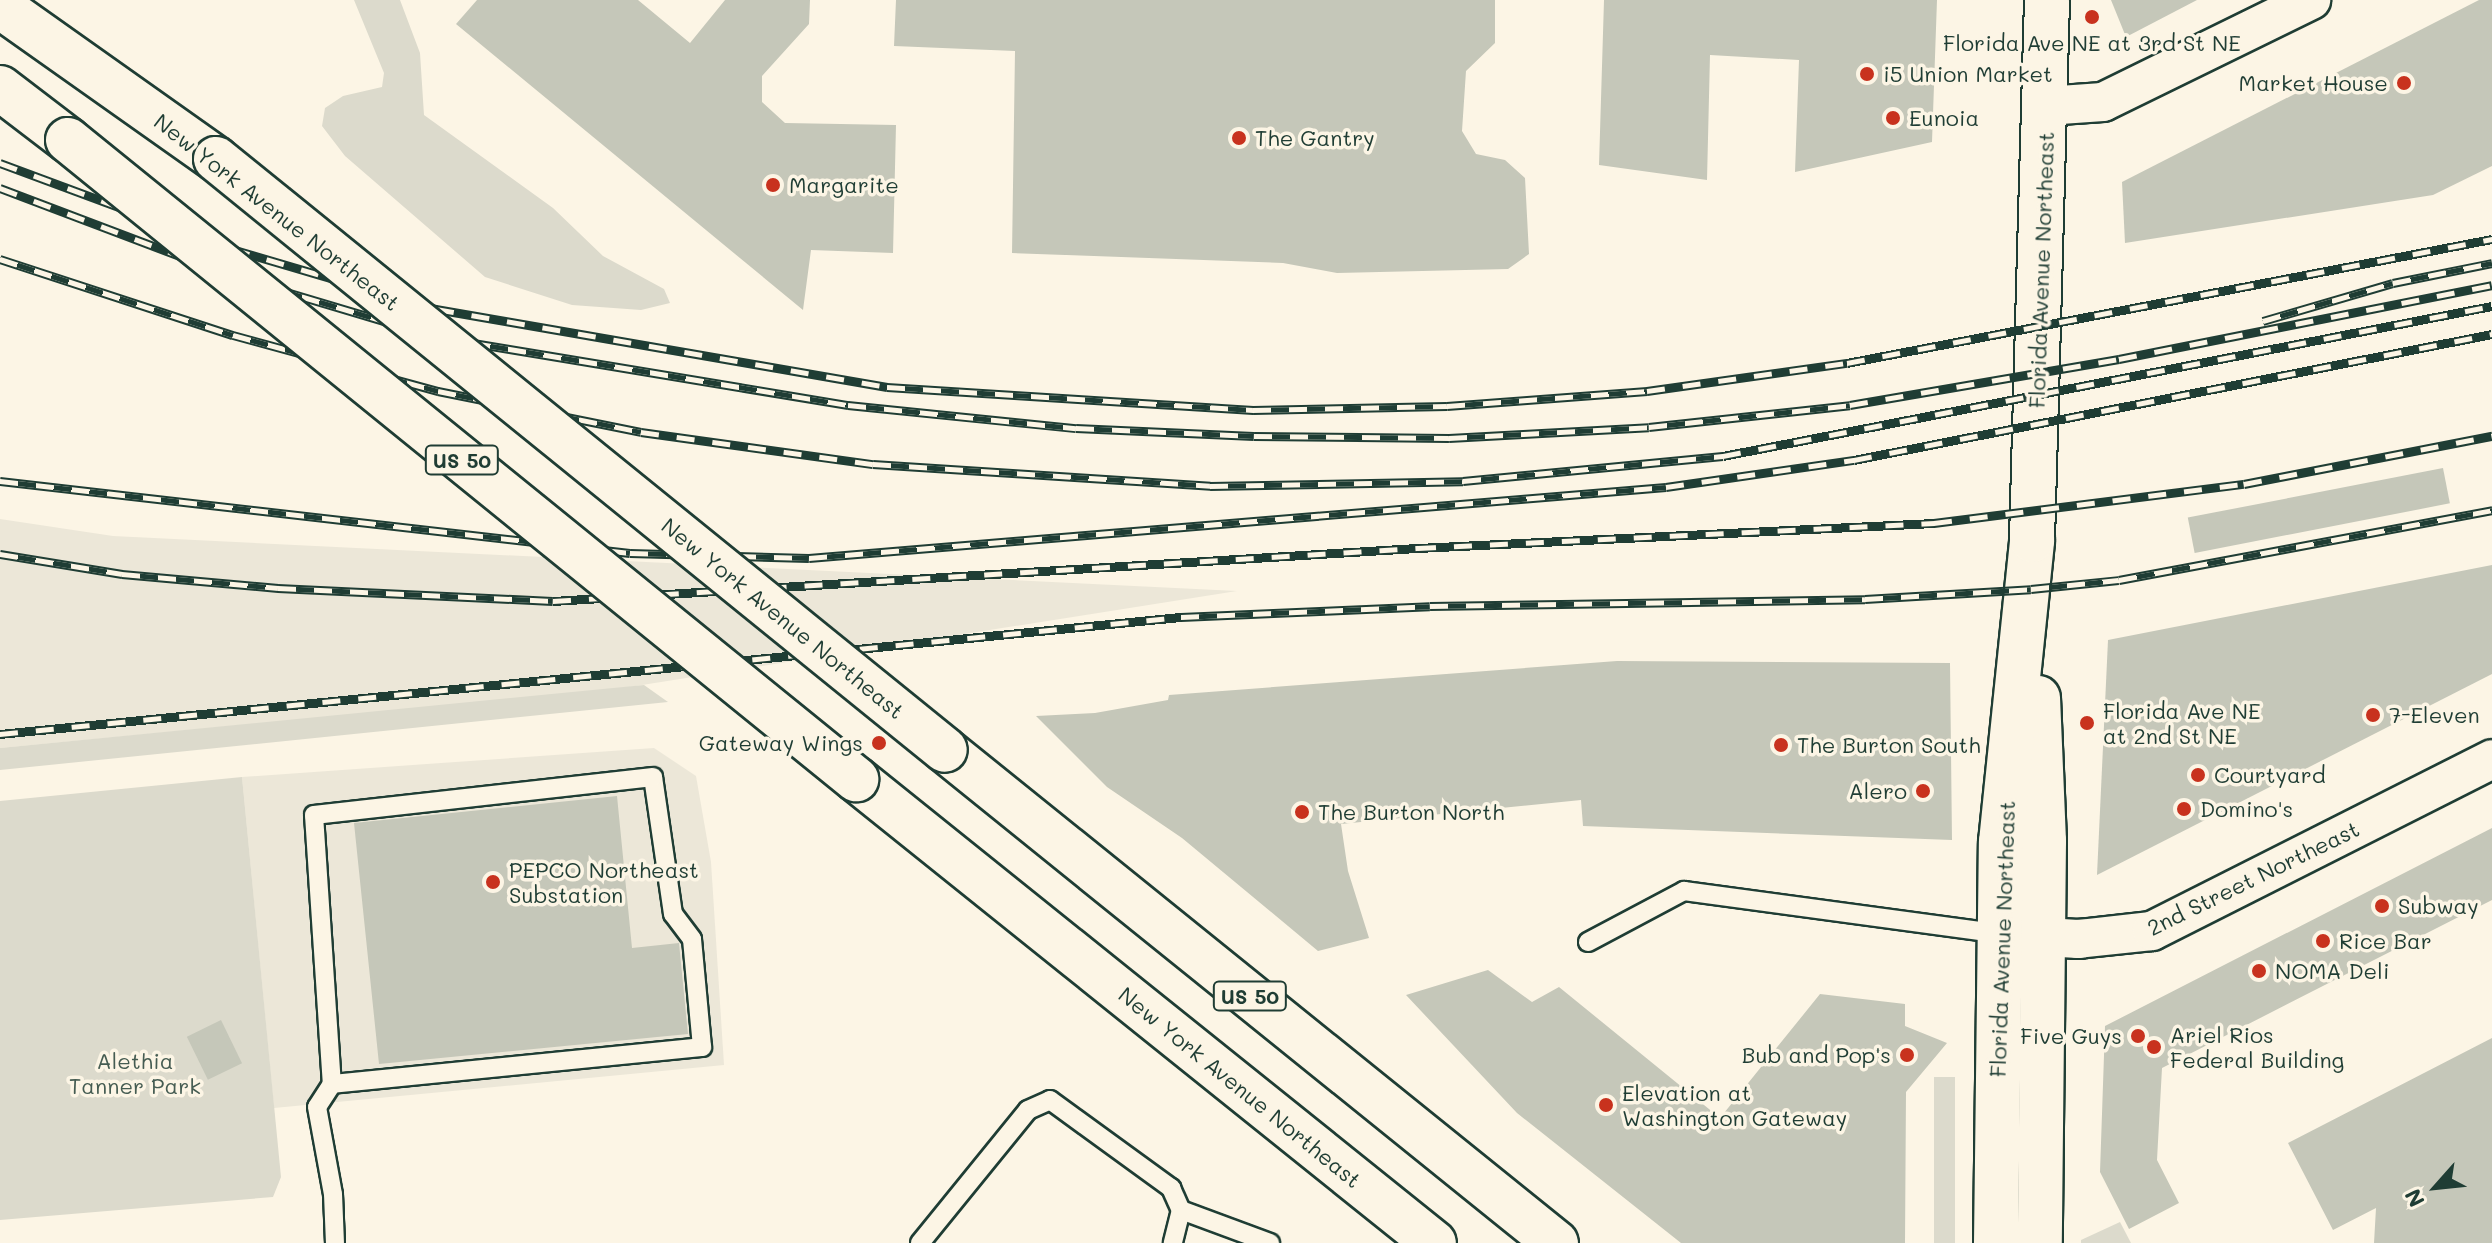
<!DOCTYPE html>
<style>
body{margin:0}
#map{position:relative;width:2492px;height:1243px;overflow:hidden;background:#fcf5e5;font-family:Mali,sans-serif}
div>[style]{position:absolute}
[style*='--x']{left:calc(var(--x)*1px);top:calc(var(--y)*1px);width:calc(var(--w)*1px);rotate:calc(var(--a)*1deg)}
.built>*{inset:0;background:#ece7d8}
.green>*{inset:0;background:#dcdacc;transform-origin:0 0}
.building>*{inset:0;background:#c5c7b9;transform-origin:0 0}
.roads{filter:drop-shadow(2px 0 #1f3d34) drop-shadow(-2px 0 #1f3d34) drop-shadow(0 2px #1f3d34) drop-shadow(0 -2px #1f3d34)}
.lane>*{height:18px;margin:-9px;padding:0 9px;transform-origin:9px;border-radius:9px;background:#fcf5e5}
.street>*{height:38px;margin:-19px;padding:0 19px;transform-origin:19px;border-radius:19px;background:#fcf5e5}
.primary>*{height:44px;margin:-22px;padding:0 22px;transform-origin:22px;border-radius:22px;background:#fcf5e5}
.highway>*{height:44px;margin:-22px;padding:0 22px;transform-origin:22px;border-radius:22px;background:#fcf5e5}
.rail>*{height:9px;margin-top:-4.5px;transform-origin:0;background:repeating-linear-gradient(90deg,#fcf5e5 0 18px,#1f3d34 0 36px);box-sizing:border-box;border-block:2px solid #1f3d34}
.bridges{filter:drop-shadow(2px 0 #1f3d34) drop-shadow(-2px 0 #1f3d34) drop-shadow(0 2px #1f3d34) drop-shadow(0 -2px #1f3d34)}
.highway-bridge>*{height:44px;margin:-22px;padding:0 22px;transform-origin:22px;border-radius:22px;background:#fcf5e5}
.dots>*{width:22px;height:22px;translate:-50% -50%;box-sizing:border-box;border:4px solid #fcf5e5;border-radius:50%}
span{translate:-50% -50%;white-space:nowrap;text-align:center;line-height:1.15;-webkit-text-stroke:7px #fcf5e5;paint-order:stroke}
.shield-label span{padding:2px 6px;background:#fcf5e5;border:2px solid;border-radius:6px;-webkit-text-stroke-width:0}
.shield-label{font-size:20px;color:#1f3d34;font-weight:700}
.poi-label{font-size:22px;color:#1f3d34}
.left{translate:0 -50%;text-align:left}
.right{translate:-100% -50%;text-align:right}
.street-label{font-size:22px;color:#1f3d34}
.park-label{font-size:22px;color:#455c52}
.north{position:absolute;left:2396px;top:1147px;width:80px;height:80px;-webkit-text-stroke:6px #fcf5e5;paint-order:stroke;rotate:243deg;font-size:22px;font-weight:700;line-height:32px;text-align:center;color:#1f3d34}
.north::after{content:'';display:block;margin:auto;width:28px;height:36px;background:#1f3d34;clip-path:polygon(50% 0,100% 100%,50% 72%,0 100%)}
</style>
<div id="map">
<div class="built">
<i style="clip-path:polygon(0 519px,113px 536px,1237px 591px,604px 691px,0 748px)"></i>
<i style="clip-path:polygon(654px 748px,696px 776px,711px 862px,724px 1065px,274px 1108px,242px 777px)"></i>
</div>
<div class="green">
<i style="clip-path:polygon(354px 0,400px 0,420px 53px,424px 115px,553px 208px,603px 256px,664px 289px,670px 303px,641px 310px,572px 305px,485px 277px,345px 156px,322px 126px,325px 108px,343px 96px,382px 87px,384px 73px)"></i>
<i style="clip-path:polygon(644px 685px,668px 702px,0 770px,0 748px)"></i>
<i style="clip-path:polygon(242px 777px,281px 1177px,273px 1197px,0 1220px,0 801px)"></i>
<i style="left:1934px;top:1077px;width:21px;height:166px"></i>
<i style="clip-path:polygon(2120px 1222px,2131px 1243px,2081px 1243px,2081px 1240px)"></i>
</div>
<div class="building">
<i style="clip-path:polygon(477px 0,638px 0,690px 43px,725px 0,810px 0,809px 24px,762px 76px,762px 102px,785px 123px,896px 125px,893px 253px,811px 250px,803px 310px,456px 24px)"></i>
<i style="clip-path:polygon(896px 0,1495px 0,1495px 43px,1466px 71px,1462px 131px,1476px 154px,1505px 160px,1525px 178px,1529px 254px,1508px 269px,1337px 273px,1283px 263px,1012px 253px,1015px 51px,894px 46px)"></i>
<i style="clip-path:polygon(1604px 0,1937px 0,1932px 142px,1795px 172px,1799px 60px,1710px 55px,1707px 180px,1599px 165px)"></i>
<i style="clip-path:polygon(2111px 0,2197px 0,2126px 37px)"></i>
<i style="clip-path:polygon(2479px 0,2492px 0,2492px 166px,2433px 195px,2125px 243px,2122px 182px)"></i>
<i style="left:2443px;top:468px;width:36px;height:260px;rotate:79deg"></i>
<i style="clip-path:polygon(2492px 565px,2492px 674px,2097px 875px,2108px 640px)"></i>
<i style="clip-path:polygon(1617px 661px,1950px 663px,1952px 840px,1583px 826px,1581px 800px,1341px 824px,1348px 871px,1369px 938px,1318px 951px,1182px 838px,1107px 787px,1036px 716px,1095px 713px,1168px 700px,1169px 695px)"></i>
<i style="clip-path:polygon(617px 796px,632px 948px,679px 943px,688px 1034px,379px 1064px,354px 823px)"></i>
<i style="clip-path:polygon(2492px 828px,2492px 900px,2162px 1068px,2157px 1160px,2179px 1203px,2129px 1229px,2100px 1172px,2105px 1026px)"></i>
<i style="clip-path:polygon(1488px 970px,1532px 1002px,1559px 987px,1720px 1118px,1820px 994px,1905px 1004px,1905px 1026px,1947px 1043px,1906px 1092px,1905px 1243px,1681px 1243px,1517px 1113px,1406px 995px)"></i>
<i style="left:221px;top:1020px;width:48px;height:38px;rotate:64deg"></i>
<i style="clip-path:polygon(2492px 1038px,2492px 1243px,2374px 1243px,2376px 1208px,2333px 1230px,2288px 1143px)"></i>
</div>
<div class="roads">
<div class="lane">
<i style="--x:1588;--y:942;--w:109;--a:-28"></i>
<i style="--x:1684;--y:891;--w:319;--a:7.7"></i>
<i style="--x:332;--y:1084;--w:372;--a:-5.7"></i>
<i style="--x:702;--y:1047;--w:108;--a:-95.3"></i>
<i style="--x:692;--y:939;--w:31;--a:-127"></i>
<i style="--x:673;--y:914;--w:138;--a:-98.3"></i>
<i style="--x:653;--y:777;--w:341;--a:173.6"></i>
<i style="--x:314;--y:815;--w:270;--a:86.2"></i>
<i style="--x:332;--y:1084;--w:27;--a:123"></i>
<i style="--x:317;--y:1107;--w:88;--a:79.6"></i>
<i style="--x:333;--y:1194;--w:49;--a:87.7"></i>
<i style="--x:1181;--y:1210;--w:95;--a:20.3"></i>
<i style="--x:920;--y:1243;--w:171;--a:-50.9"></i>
<i style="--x:1028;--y:1110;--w:24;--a:-24"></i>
<i style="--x:1050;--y:1100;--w:150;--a:36"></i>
<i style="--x:1171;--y:1188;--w:24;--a:66"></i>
<i style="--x:1181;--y:1210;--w:34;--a:104"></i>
</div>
<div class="street">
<i style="--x:2046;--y:106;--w:57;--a:-4"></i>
<i style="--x:2103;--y:102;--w:232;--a:-26.1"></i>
<i style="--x:2012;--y:935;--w:66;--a:3.5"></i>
<i style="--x:2078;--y:939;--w:74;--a:-6.2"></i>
<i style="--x:2152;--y:931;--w:381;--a:-26.8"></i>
</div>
<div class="primary">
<i style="--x:2038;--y:698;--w:143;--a:87.6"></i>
<i style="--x:2044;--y:841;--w:402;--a:90.6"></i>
<i style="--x:1996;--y:1243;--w:401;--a:-89.3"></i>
<i style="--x:2001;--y:842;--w:304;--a:-84.1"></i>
<i style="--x:2032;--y:540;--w:540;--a:-88.41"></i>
</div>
<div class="highway">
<i style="--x:0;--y:6;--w:265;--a:35.3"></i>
<i style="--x:0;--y:88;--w:86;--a:37.4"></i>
<i style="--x:945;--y:750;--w:785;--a:38.9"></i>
<i style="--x:856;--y:779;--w:741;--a:38.76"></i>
</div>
</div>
<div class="rail">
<i style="--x:0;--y:163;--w:247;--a:20.3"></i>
<i style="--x:232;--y:249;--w:213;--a:16.4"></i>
<i style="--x:436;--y:309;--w:458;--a:9.8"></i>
<i style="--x:887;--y:387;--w:367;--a:3.6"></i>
<i style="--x:1253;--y:410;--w:194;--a:-1.2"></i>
<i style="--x:1447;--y:406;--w:201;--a:-4.3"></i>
<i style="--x:1647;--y:391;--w:202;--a:-8"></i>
<i style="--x:1847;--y:363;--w:657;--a:-10.88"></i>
<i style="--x:0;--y:188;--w:249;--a:20.7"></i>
<i style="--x:233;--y:276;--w:213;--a:16.6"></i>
<i style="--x:437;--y:337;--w:417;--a:9.4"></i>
<i style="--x:848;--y:405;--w:229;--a:5.8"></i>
<i style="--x:1076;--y:428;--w:178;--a:2.6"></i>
<i style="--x:1254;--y:436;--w:195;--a:0.6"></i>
<i style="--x:1449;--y:438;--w:200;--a:-3.1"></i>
<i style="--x:1649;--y:427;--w:202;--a:-6.2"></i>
<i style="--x:1850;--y:405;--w:273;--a:-9.7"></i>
<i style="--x:2119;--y:359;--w:380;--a:-11.2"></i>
<i style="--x:0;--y:259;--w:245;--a:18.1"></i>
<i style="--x:233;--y:335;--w:213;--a:15.3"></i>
<i style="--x:438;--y:391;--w:207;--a:11.4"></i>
<i style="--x:641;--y:432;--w:234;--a:7.9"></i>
<i style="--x:873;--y:464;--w:338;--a:3.7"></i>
<i style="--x:1210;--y:486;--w:253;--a:-1.1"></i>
<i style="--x:1463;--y:481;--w:261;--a:-5.5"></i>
<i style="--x:1723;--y:456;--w:783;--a:-11.04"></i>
<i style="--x:2263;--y:321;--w:135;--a:-16.3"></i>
<i style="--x:2393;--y:283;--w:101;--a:-11.4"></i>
<i style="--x:0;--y:481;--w:634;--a:6.52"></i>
<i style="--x:630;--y:553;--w:179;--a:1.6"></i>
<i style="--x:809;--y:558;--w:860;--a:-4.74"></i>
<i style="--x:1666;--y:487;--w:190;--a:-8.2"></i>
<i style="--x:1854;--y:460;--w:650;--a:-11.17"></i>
<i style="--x:0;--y:554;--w:124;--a:9.3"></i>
<i style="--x:122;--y:574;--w:157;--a:5.1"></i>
<i style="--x:278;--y:588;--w:275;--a:2.7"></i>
<i style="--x:553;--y:601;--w:867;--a:-3.51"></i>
<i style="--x:1418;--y:548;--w:517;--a:-2.77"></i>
<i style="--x:1934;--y:523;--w:312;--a:-7.2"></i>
<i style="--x:2244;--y:484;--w:253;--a:-11"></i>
<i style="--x:0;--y:734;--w:1187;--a:-5.66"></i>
<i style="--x:1181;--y:617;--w:249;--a:-2.5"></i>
<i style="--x:1430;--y:606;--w:435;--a:-0.9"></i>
<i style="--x:1865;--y:599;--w:166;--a:-3.4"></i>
<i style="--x:2031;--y:589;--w:88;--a:-5.8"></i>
<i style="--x:2119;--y:580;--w:380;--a:-10.6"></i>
</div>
<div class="bridges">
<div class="highway-bridge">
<i style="--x:68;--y:140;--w:1015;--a:39.04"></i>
<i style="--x:216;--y:159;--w:938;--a:39.03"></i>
</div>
</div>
<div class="dots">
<i style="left:2092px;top:17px;background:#c8321e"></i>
<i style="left:1867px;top:74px;background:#c8321e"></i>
<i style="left:2404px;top:83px;background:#c8321e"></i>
<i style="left:1893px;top:118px;background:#c8321e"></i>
<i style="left:1239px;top:138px;background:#c8321e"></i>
<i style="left:773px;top:185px;background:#c8321e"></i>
<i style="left:2373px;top:715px;background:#c8321e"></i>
<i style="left:2087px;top:723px;background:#c8321e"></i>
<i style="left:879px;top:743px;background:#c8321e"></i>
<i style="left:1781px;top:745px;background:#c8321e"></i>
<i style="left:2198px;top:775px;background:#c8321e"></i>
<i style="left:1923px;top:791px;background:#c8321e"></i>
<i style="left:2184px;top:809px;background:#c8321e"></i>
<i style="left:1302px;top:812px;background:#c8321e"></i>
<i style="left:493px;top:882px;background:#c8321e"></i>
<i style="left:2382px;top:906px;background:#c8321e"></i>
<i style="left:2323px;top:941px;background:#c8321e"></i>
<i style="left:2259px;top:971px;background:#c8321e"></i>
<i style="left:2138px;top:1036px;background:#c8321e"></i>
<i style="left:2154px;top:1047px;background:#c8321e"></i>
<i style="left:1907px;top:1055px;background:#c8321e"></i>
<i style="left:1606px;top:1105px;background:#c8321e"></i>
</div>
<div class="shield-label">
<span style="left:462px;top:460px">US 50</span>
<span style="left:1250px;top:996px">US 50</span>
</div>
<div class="poi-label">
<span style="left:2092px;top:43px">Florida Ave NE at 3rd St NE</span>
<span class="left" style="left:1883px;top:74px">i5 Union Market</span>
<span class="right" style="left:2388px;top:83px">Market House</span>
<span class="left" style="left:1909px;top:118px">Eunoia</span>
<span class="left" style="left:1255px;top:138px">The Gantry</span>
<span class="left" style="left:789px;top:185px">Margarite</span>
<span class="left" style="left:2103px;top:723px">Florida Ave NE<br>at 2nd St NE</span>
<span class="left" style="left:2389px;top:715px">7-Eleven</span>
<span class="right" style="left:863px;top:743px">Gateway Wings</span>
<span class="left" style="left:1797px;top:745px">The Burton South</span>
<span class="left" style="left:2214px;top:775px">Courtyard</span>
<span class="right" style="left:1907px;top:791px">Alero</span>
<span class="left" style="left:2200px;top:809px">Domino's</span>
<span class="left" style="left:1318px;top:812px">The Burton North</span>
<span class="left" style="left:509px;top:882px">PEPCO Northeast<br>Substation</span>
<span class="left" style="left:2398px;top:906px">Subway</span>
<span class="left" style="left:2339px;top:941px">Rice Bar</span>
<span class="left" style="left:2275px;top:971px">NOMA Deli</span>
<span class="left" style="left:2170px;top:1047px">Ariel Rios<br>Federal Building</span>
<span class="right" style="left:2122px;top:1036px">Five Guys</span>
<span class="right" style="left:1891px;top:1055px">Bub and Pop's</span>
<span class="left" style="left:1622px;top:1105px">Elevation at<br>Washington Gateway</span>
</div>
<div class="street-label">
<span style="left:277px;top:212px;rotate:38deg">New York Avenue Northeast</span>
<span style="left:2041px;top:270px;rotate:-88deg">Florida Avenue Northeast</span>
<span style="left:783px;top:618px;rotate:39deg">New York Avenue Northeast</span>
<span style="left:2253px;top:878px;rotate:-26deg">2nd Street Northeast</span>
<span style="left:2002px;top:939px;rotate:-88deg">Florida Avenue Northeast</span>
<span style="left:1240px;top:1087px;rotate:39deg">New York Avenue Northeast</span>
</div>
<div class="park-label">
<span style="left:135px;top:1073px">Alethia<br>Tanner Park</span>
</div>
<div class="north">N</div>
</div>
